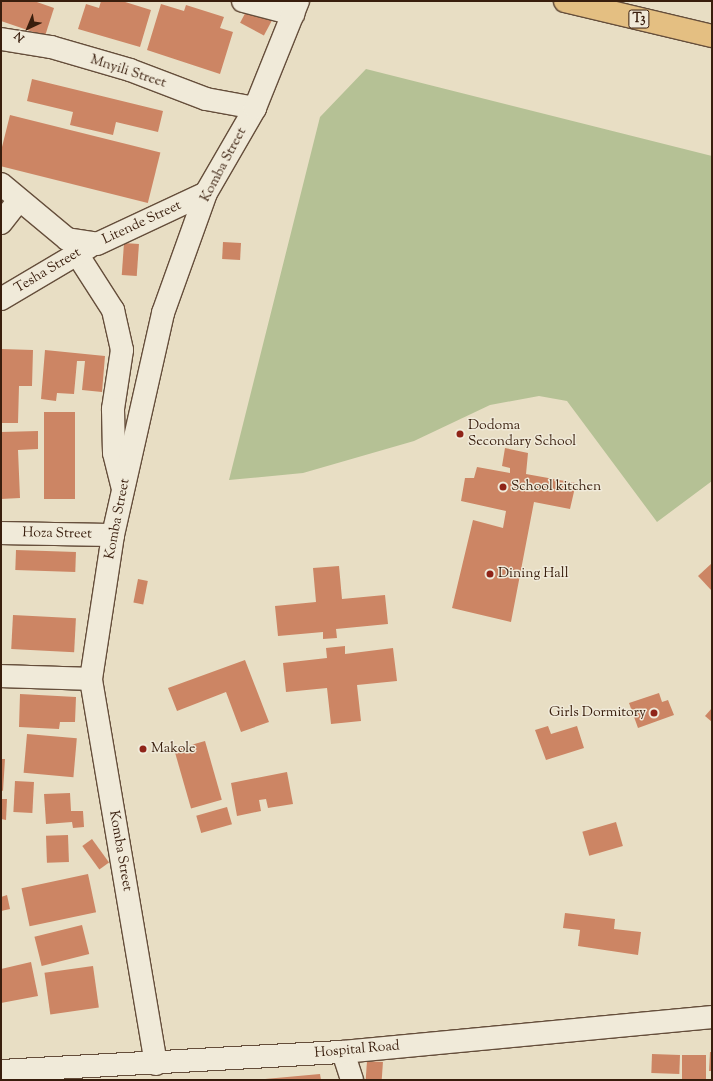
<!DOCTYPE html>
<style>
body{margin:0}
#map{position:relative;width:713px;height:1081px;overflow:hidden;background:#e8dec4;font-family:"Sorts Mill Goudy",serif}
div>[style]{position:absolute}
[style*='--x']{left:calc(var(--x)*1px);top:calc(var(--y)*1px);width:calc(var(--w)*1px);rotate:calc(var(--a)*1deg)}
.green>*{inset:0;background:#b5c195}
.building>*{inset:0;background:#cc8564;transform-origin:0 0}
.roads{filter:drop-shadow(1px 0 #654e3b) drop-shadow(-1px 0 #654e3b) drop-shadow(0 1px #654e3b) drop-shadow(0 -1px #654e3b)}
.minor>*{height:22px;margin:-11px;padding:0 11px;transform-origin:11px;border-radius:11px;background:#f0ead9}
.tertiary>*{height:22px;margin:-11px;padding:0 11px;transform-origin:11px;border-radius:11px;background:#f0ead9}
.trunk>*{height:22px;margin:-11px;padding:0 11px;transform-origin:11px;border-radius:11px;background:#e4bf82}
.dots>*{width:11px;height:11px;translate:-50% -50%;box-sizing:border-box;border:2px solid #f0ead9;border-radius:50%}
span{translate:-50% -50%;white-space:nowrap;text-align:center;line-height:1.15;-webkit-text-stroke:3px #f0ead9;paint-order:stroke}
.shield-label span{padding:1px 3px;background:#f0ead9;border:1px solid;border-radius:3px;-webkit-text-stroke-width:0}
.shield-label{font-size:13px;color:#391e0d;font-weight:700}
.street-label{font-size:14px;color:#391e0d}
.poi-label{font-size:14px;color:#391e0d}
.left{translate:0 -50%;text-align:left}
.right{translate:-100% -50%;text-align:right}
.frame{position:absolute;inset:0;border:2px solid #391e0d;pointer-events:none}
.north{position:absolute;left:8px;top:8px;width:40px;height:40px;-webkit-text-stroke:3px #f0ead9;paint-order:stroke;rotate:224deg;font-size:11px;font-weight:700;line-height:16px;text-align:center;color:#391e0d}
.north::after{content:'';display:block;margin:auto;width:14px;height:18px;background:#391e0d;clip-path:polygon(50% 0,100% 100%,50% 72%,0 100%)}
</style>
<div id="map">
<div class="green">
<i style="clip-path:polygon(366px 69px,712px 156px,712px 481px,657px 522px,567px 401px,539px 396px,490px 405px,414px 441px,303px 473px,229px 480px,320px 117px)"></i>
</div>
<div class="building">
<i style="clip-path:polygon(1px 1px,34px 1px,54px 8px,45px 36px,1px 21px)"></i>
<i style="clip-path:polygon(101px 1px,122px 1px,151px 10px,140px 47px,78px 29px,86px 4px,99px 8px)"></i>
<i style="clip-path:polygon(161px 4px,184px 11px,186px 5px,224px 17px,220px 28px,233px 32px,220px 74px,147px 50px)"></i>
<i style="left:249px;top:6px;width:27px;height:19px;rotate:28deg"></i>
<i style="clip-path:polygon(32px 79px,163px 111px,158px 132px,116px 122px,113px 135px,70px 125px,73px 112px,27px 101px)"></i>
<i style="left:10px;top:115px;width:155px;height:52px;rotate:14deg"></i>
<i style="left:223px;top:242px;width:18px;height:17px;rotate:3deg"></i>
<i style="left:124px;top:243px;width:15px;height:32px;rotate:4deg"></i>
<i style="clip-path:polygon(1px 349px,33px 350px,32px 386px,19px 386px,18px 423px,1px 423px)"></i>
<i style="clip-path:polygon(45px 350px,105px 356px,102px 392px,82px 390px,85px 361px,77px 361px,74px 394px,57px 393px,56px 401px,41px 399px)"></i>
<i style="left:44px;top:412px;width:31px;height:87px"></i>
<i style="clip-path:polygon(38px 431px,38px 449px,18px 450px,20px 498px,1px 499px,1px 432px)"></i>
<i style="clip-path:polygon(505px 448px,528px 453px,526px 474px,576px 483px,570px 509px,534px 502px,511px 622px,452px 608px,473px 520px,503px 528px,506px 511px,461px 501px,465px 478px,474px 478px,477px 467px,510px 473px,510px 468px,502px 466px)"></i>
<i style="left:16px;top:550px;width:60px;height:20px;rotate:2deg"></i>
<i style="clip-path:polygon(712px 563px,712px 591px,698px 576px)"></i>
<i style="clip-path:polygon(339px 566px,342px 599px,385px 595px,388px 624px,336px 629px,337px 638px,323px 639px,323px 632px,278px 636px,275px 606px,316px 602px,313px 568px)"></i>
<i style="left:138px;top:579px;width:10px;height:24px;rotate:11deg"></i>
<i style="left:13px;top:615px;width:63px;height:34px;rotate:3deg"></i>
<i style="clip-path:polygon(345px 646px,345px 654px,393px 648px,397px 681px,357px 685px,361px 721px,331px 724px,327px 688px,286px 692px,283px 663px,327px 658px,326px 648px)"></i>
<i style="clip-path:polygon(245px 660px,269px 722px,241px 732px,226px 692px,177px 711px,168px 688px)"></i>
<i style="clip-path:polygon(659px 693px,662px 702px,668px 700px,674px 715px,638px 728px,629px 703px)"></i>
<i style="clip-path:polygon(20px 694px,76px 697px,75px 722px,60px 722px,59px 729px,19px 727px)"></i>
<i style="clip-path:polygon(712px 708px,712px 722px,705px 716px)"></i>
<i style="clip-path:polygon(548px 726px,551px 734px,577px 726px,584px 748px,546px 760px,535px 730px)"></i>
<i style="left:27px;top:734px;width:50px;height:39px;rotate:5deg"></i>
<i style="left:205px;top:741px;width:61px;height:32px;rotate:74deg"></i>
<i style="clip-path:polygon(1px 759px,5px 759px,3px 791px,1px 790px)"></i>
<i style="clip-path:polygon(287px 772px,293px 804px,268px 808px,266px 799px,259px 800px,261px 811px,237px 816px,231px 783px)"></i>
<i style="left:15px;top:781px;width:19px;height:31px;rotate:3deg"></i>
<i style="clip-path:polygon(70px 793px,71px 811px,83px 811px,84px 827px,73px 828px,72px 822px,46px 824px,44px 794px)"></i>
<i style="clip-path:polygon(1px 799px,7px 799px,6px 820px,1px 819px)"></i>
<i style="left:227px;top:807px;width:18px;height:32px;rotate:74deg"></i>
<i style="left:616px;top:822px;width:25px;height:35px;rotate:74deg"></i>
<i style="left:68px;top:835px;width:27px;height:22px;rotate:88deg"></i>
<i style="left:92px;top:839px;width:29px;height:12px;rotate:54deg"></i>
<i style="left:88px;top:874px;width:39px;height:68px;rotate:78deg"></i>
<i style="clip-path:polygon(7px 895px,10px 909px,1px 911px,1px 897px)"></i>
<i style="clip-path:polygon(565px 913px,615px 919px,614px 929px,641px 932px,638px 955px,578px 946px,580px 930px,563px 928px)"></i>
<i style="left:82px;top:925px;width:30px;height:49px;rotate:76deg"></i>
<i style="clip-path:polygon(31px 962px,38px 996px,1px 1003px,1px 969px)"></i>
<i style="left:93px;top:966px;width:42px;height:49px;rotate:82deg"></i>
<i style="clip-path:polygon(710px 1052px,712px 1052px,712px 1071px,709px 1071px)"></i>
<i style="left:652px;top:1054px;width:28px;height:19px;rotate:2deg"></i>
<i style="left:682px;top:1055px;width:24px;height:25px"></i>
<i style="left:367px;top:1061px;width:16px;height:19px;rotate:4deg"></i>
<i style="clip-path:polygon(320px 1074px,321px 1080px,265px 1080px,265px 1079px)"></i>
</div>
<div class="roads">
<div class="minor">
<i style="--x:243;--y:1;--w:52;--a:14.6"></i>
<i style="--x:1;--y:39;--w:51;--a:9.1"></i>
<i style="--x:51;--y:47;--w:82;--a:16.2"></i>
<i style="--x:130;--y:70;--w:81;--a:20.9"></i>
<i style="--x:206;--y:99;--w:50;--a:10.4"></i>
<i style="--x:1;--y:184;--w:86;--a:39.8"></i>
<i style="--x:67;--y:239;--w:30;--a:9"></i>
<i style="--x:97;--y:244;--w:120;--a:-25.1"></i>
<i style="--x:1;--y:223;--w:28;--a:-52"></i>
<i style="--x:77;--y:254;--w:67;--a:57.3"></i>
<i style="--x:113;--y:310;--w:41;--a:77.3"></i>
<i style="--x:122;--y:350;--w:60;--a:98.7"></i>
<i style="--x:113;--y:409;--w:44;--a:88.7"></i>
<i style="--x:114;--y:453;--w:34;--a:76"></i>
<i style="--x:1;--y:299;--w:102;--a:-30.6"></i>
<i style="--x:1;--y:533;--w:112;--a:1"></i>
<i style="--x:1;--y:676;--w:90;--a:1.9"></i>
<i style="--x:343;--y:1052;--w:29;--a:72"></i>
<i style="--x:156;--y:1064;--w:390;--a:-99.6"></i>
<i style="--x:91;--y:679;--w:146;--a:-81.3"></i>
<i style="--x:113;--y:535;--w:228;--a:-77.3"></i>
<i style="--x:163;--y:313;--w:127;--a:-70.3"></i>
<i style="--x:206;--y:193;--w:98;--a:-60"></i>
<i style="--x:255;--y:108;--w:115;--a:-68.1"></i>
</div>
<div class="tertiary">
<i style="--x:1;--y:1071;--w:343;--a:-3.2"></i>
<i style="--x:343;--y:1052;--w:371;--a:-5.4"></i>
</div>
<div class="trunk">
<i style="--x:565;--y:1;--w:151;--a:13.4"></i>
</div>
</div>
<div class="dots">
<i style="left:460px;top:434px;background:#8f2418"></i>
<i style="left:503px;top:487px;background:#8f2418"></i>
<i style="left:490px;top:574px;background:#8f2418"></i>
<i style="left:654px;top:713px;background:#8f2418"></i>
<i style="left:143px;top:749px;background:#8f2418"></i>
</div>
<div class="shield-label">
<span style="left:639px;top:19px">T3</span>
</div>
<div class="street-label">
<span style="left:128px;top:72px;rotate:18deg">Mnyili Street</span>
<span style="left:224px;top:165px;rotate:-62deg">Komba Street</span>
<span style="left:142px;top:223px;rotate:-25deg">Litende Street</span>
<span style="left:48px;top:271px;rotate:-31deg">Tesha Street</span>
<span style="left:118px;top:519px;rotate:-79deg">Komba Street</span>
<span style="left:57px;top:534px;rotate:1deg">Hoza Street</span>
<span style="left:120px;top:851px;rotate:80deg">Komba Street</span>
<span style="left:357px;top:1050px;rotate:-5deg">Hospital Road</span>
</div>
<div class="poi-label">
<span class="left" style="left:468px;top:434px">Dodoma<br>Secondary School</span>
<span class="left" style="left:511px;top:487px">School kitchen</span>
<span class="left" style="left:498px;top:574px">Dining Hall</span>
<span class="right" style="left:646px;top:713px">Girls Dormitory</span>
<span class="left" style="left:151px;top:749px">Makole</span>
</div>
<div class="frame"></div>
<div class="north">N</div>
</div>
